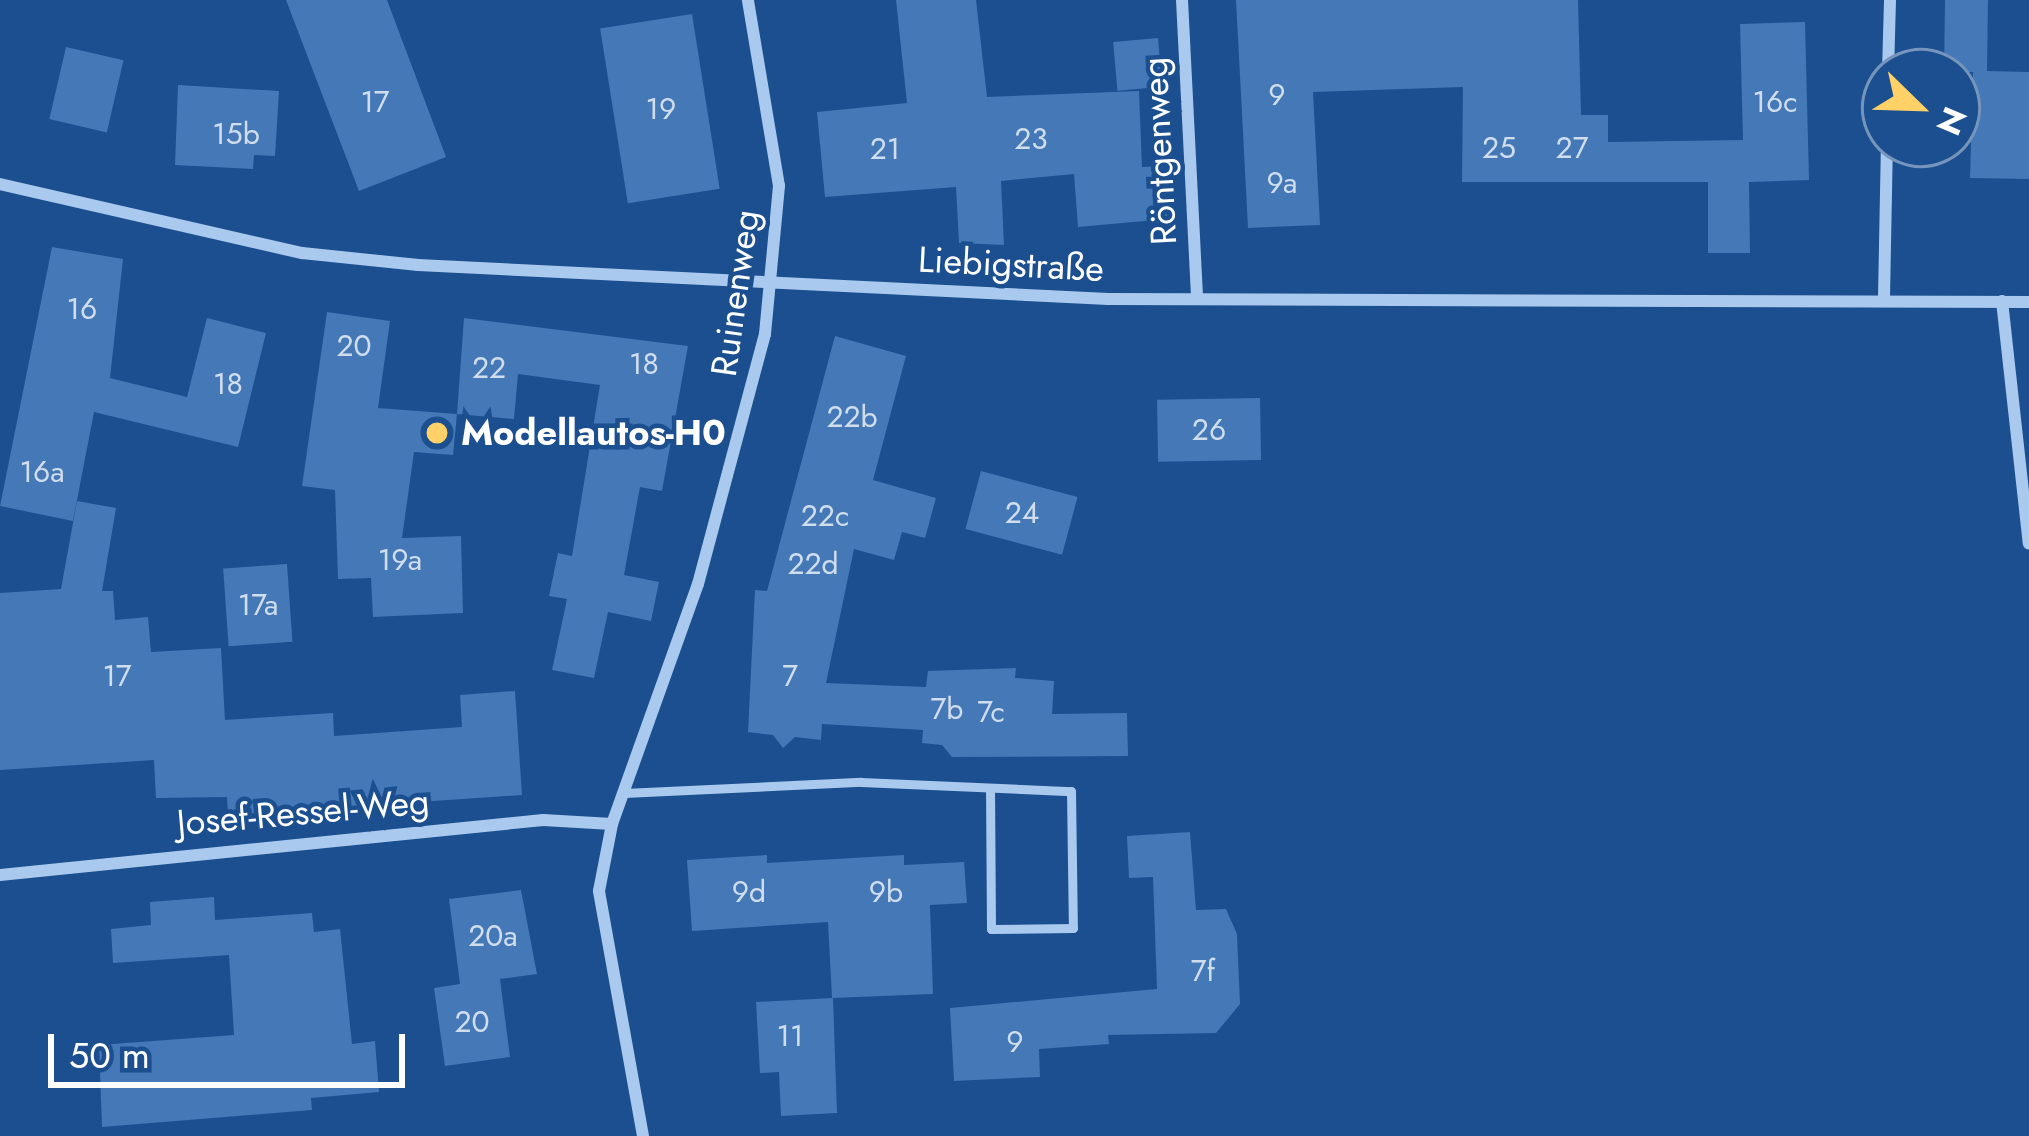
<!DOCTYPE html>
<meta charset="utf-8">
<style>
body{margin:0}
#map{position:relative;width:2029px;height:1136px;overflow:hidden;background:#1b4f8f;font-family:Jost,sans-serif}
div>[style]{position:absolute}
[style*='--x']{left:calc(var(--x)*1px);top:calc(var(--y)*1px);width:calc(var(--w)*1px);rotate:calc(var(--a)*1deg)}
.building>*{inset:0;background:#4478b7;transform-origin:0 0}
.lane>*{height:9px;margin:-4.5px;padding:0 4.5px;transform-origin:4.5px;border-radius:4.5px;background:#a9c9ee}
.street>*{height:12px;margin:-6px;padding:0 6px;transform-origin:6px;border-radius:6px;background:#a9c9ee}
.dots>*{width:33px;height:33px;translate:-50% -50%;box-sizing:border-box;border:6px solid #1b4f8f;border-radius:50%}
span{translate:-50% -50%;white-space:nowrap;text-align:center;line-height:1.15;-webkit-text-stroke:9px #1b4f8f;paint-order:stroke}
.number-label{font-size:30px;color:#d0dded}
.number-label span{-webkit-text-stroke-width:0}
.street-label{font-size:36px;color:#fff}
.poi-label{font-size:36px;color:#fff;font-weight:700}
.left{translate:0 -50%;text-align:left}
.north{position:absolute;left:1861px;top:48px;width:120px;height:120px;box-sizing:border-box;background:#1b4f8f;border:3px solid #7695bc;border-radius:50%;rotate:113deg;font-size:33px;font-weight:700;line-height:48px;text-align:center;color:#fff}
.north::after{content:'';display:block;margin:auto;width:42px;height:54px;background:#ffd166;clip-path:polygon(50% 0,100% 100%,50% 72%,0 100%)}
.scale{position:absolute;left:48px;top:1034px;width:357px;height:54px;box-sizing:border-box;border:6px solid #fff;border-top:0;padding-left:15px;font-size:36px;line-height:42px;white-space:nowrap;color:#fff;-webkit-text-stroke:9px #1b4f8f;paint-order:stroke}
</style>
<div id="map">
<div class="building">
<i style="clip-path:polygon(286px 0,387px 0,446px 157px,359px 191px)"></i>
<i style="clip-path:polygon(896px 0,976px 0,987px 97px,1139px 91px,1142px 167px,1163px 166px,1167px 219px,1078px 227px,1074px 174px,1001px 181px,1004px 245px,959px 243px,956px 187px,825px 197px,817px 112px,907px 103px)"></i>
<i style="clip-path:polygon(1236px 0,1578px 0,1581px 115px,1608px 115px,1608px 142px,1743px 140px,1740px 24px,1805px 22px,1809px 180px,1749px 182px,1750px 253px,1708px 253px,1708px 182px,1462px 182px,1463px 87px,1313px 92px,1320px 225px,1248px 228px)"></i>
<i style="clip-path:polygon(1945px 0,1988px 0,1987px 71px,2029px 72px,2029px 179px,1970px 178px,1973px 72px,1944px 72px)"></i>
<i style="left:692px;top:14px;width:177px;height:93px;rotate:81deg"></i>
<i style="left:1158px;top:38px;width:49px;height:45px;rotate:85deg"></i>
<i style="left:66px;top:47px;width:59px;height:74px;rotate:13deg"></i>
<i style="clip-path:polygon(178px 85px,279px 91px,275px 156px,254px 155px,253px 169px,175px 165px)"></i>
<i style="clip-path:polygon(52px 247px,123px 259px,110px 378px,187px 397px,207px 318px,266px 333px,238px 447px,94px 412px,73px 521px,0 506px)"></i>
<i style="clip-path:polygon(327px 312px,390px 321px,378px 408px,457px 414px,453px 455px,414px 452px,402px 538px,461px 536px,463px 613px,373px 617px,371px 578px,338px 579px,335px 490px,302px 486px)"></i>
<i style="clip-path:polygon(464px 318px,688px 346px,662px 491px,640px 487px,624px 575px,659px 582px,651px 621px,608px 612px,594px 678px,552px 670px,567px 599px,549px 596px,558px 553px,572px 556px,600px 385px,518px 374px,514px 419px,457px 414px)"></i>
<i style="clip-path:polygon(835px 336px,906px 356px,873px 480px,936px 498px,925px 538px,902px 532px,894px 560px,854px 549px,826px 683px,926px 687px,928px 671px,1016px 668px,1015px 678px,1054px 681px,1052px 714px,1127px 713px,1128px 756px,952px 757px,942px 745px,922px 743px,923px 730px,822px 724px,821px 740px,795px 737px,783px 748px,773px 735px,748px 732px,755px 590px,767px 591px)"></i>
<i style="left:1260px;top:398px;width:62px;height:103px;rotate:89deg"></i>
<i style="left:981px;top:471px;width:100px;height:60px;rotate:15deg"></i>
<i style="clip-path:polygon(77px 501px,116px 508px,102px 591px,113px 591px,115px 620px,148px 617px,151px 652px,221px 648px,225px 720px,333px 713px,334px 736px,462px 727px,460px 695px,515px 691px,522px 795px,228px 815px,227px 797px,156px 798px,154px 760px,0 770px,0 593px,61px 589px)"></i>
<i style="left:287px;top:564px;width:78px;height:64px;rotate:86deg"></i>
<i style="clip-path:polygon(1190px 832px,1196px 910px,1226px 909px,1237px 934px,1240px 1004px,1216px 1033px,1108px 1035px,1109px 1044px,1039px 1049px,1040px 1077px,954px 1081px,950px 1008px,1157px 989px,1153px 877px,1129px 878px,1127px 836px)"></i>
<i style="clip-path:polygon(767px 855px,767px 863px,904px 855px,904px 865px,964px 862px,967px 903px,930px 905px,933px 994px,832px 998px,828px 922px,692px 931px,687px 860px)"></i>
<i style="clip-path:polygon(521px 890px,537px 974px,500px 979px,510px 1057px,445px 1066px,434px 988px,460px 984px,449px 899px)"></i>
<i style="clip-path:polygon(214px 897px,215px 920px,312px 913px,314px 932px,340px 929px,352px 1044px,375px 1041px,379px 1092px,311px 1098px,312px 1110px,102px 1127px,99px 1045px,234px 1035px,229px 955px,113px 963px,111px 929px,151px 925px,150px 902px)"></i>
<i style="clip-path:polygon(833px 998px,837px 1113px,781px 1116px,779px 1072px,760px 1073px,756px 1002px)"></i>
</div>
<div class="lane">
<i style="--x:624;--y:793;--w:237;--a:-2.7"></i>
<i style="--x:861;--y:782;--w:210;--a:2.5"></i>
<i style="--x:1071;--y:791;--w:137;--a:89.2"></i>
<i style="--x:1073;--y:928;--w:82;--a:179.3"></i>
<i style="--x:991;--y:929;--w:137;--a:-90.4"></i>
</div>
<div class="street">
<i style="--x:1182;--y:0;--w:298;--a:87.1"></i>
<i style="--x:1888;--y:72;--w:72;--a:-88.4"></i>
<i style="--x:0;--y:184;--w:310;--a:12.9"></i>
<i style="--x:302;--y:253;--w:117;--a:5.9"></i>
<i style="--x:418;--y:265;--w:691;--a:2.82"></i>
<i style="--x:1108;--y:299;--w:921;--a:0.19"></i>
<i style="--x:1884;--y:297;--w:153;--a:-88.9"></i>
<i style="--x:2002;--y:301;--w:244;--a:83.7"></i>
<i style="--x:0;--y:875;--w:546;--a:-5.78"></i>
<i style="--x:543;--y:820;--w:69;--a:3.3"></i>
<i style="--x:643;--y:1136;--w:249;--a:-100.2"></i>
<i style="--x:599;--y:891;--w:68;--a:-79"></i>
<i style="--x:612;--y:824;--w:255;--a:-70.3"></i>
<i style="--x:698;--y:584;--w:259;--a:-75"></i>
<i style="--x:765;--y:334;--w:149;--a:-84.6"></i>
<i style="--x:779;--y:186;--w:189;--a:-99.5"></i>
</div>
<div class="dots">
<i style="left:437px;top:433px;background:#ffd166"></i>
</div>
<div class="number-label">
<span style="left:1277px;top:95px">9</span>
<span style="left:375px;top:102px">17</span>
<span style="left:1775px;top:102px">16c</span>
<span style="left:661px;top:109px">19</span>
<span style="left:236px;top:134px">15b</span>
<span style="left:1031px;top:139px">23</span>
<span style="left:1499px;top:148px">25</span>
<span style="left:1572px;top:148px">27</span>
<span style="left:885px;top:149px">21</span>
<span style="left:1282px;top:183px">9a</span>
<span style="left:82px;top:309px">16</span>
<span style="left:354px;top:346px">20</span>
<span style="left:644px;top:364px">18</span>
<span style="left:489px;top:368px">22</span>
<span style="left:228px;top:384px">18</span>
<span style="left:852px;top:417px">22b</span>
<span style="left:1209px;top:430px">26</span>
<span style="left:42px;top:472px">16a</span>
<span style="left:1022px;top:513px">24</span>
<span style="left:825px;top:516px">22c</span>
<span style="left:400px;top:560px">19a</span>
<span style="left:813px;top:564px">22d</span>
<span style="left:258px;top:605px">17a</span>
<span style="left:117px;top:676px">17</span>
<span style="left:790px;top:676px">7</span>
<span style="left:947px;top:709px">7b</span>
<span style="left:991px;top:712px">7c</span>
<span style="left:749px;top:892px">9d</span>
<span style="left:886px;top:892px">9b</span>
<span style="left:493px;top:936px">20a</span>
<span style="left:1203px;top:971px">7f</span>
<span style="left:472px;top:1022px">20</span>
<span style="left:790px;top:1036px">11</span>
<span style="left:1015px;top:1042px">9</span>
</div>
<div class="street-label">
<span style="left:1159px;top:151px;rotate:-93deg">Röntgenweg</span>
<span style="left:1011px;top:264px;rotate:3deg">Liebigstraße</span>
<span style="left:735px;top:293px;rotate:-82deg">Ruinenweg</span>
<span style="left:303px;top:812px;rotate:-5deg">Josef-Ressel-Weg</span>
</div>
<div class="poi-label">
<span class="left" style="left:461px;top:433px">Modellautos-H0</span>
</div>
<div class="north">N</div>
<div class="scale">50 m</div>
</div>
